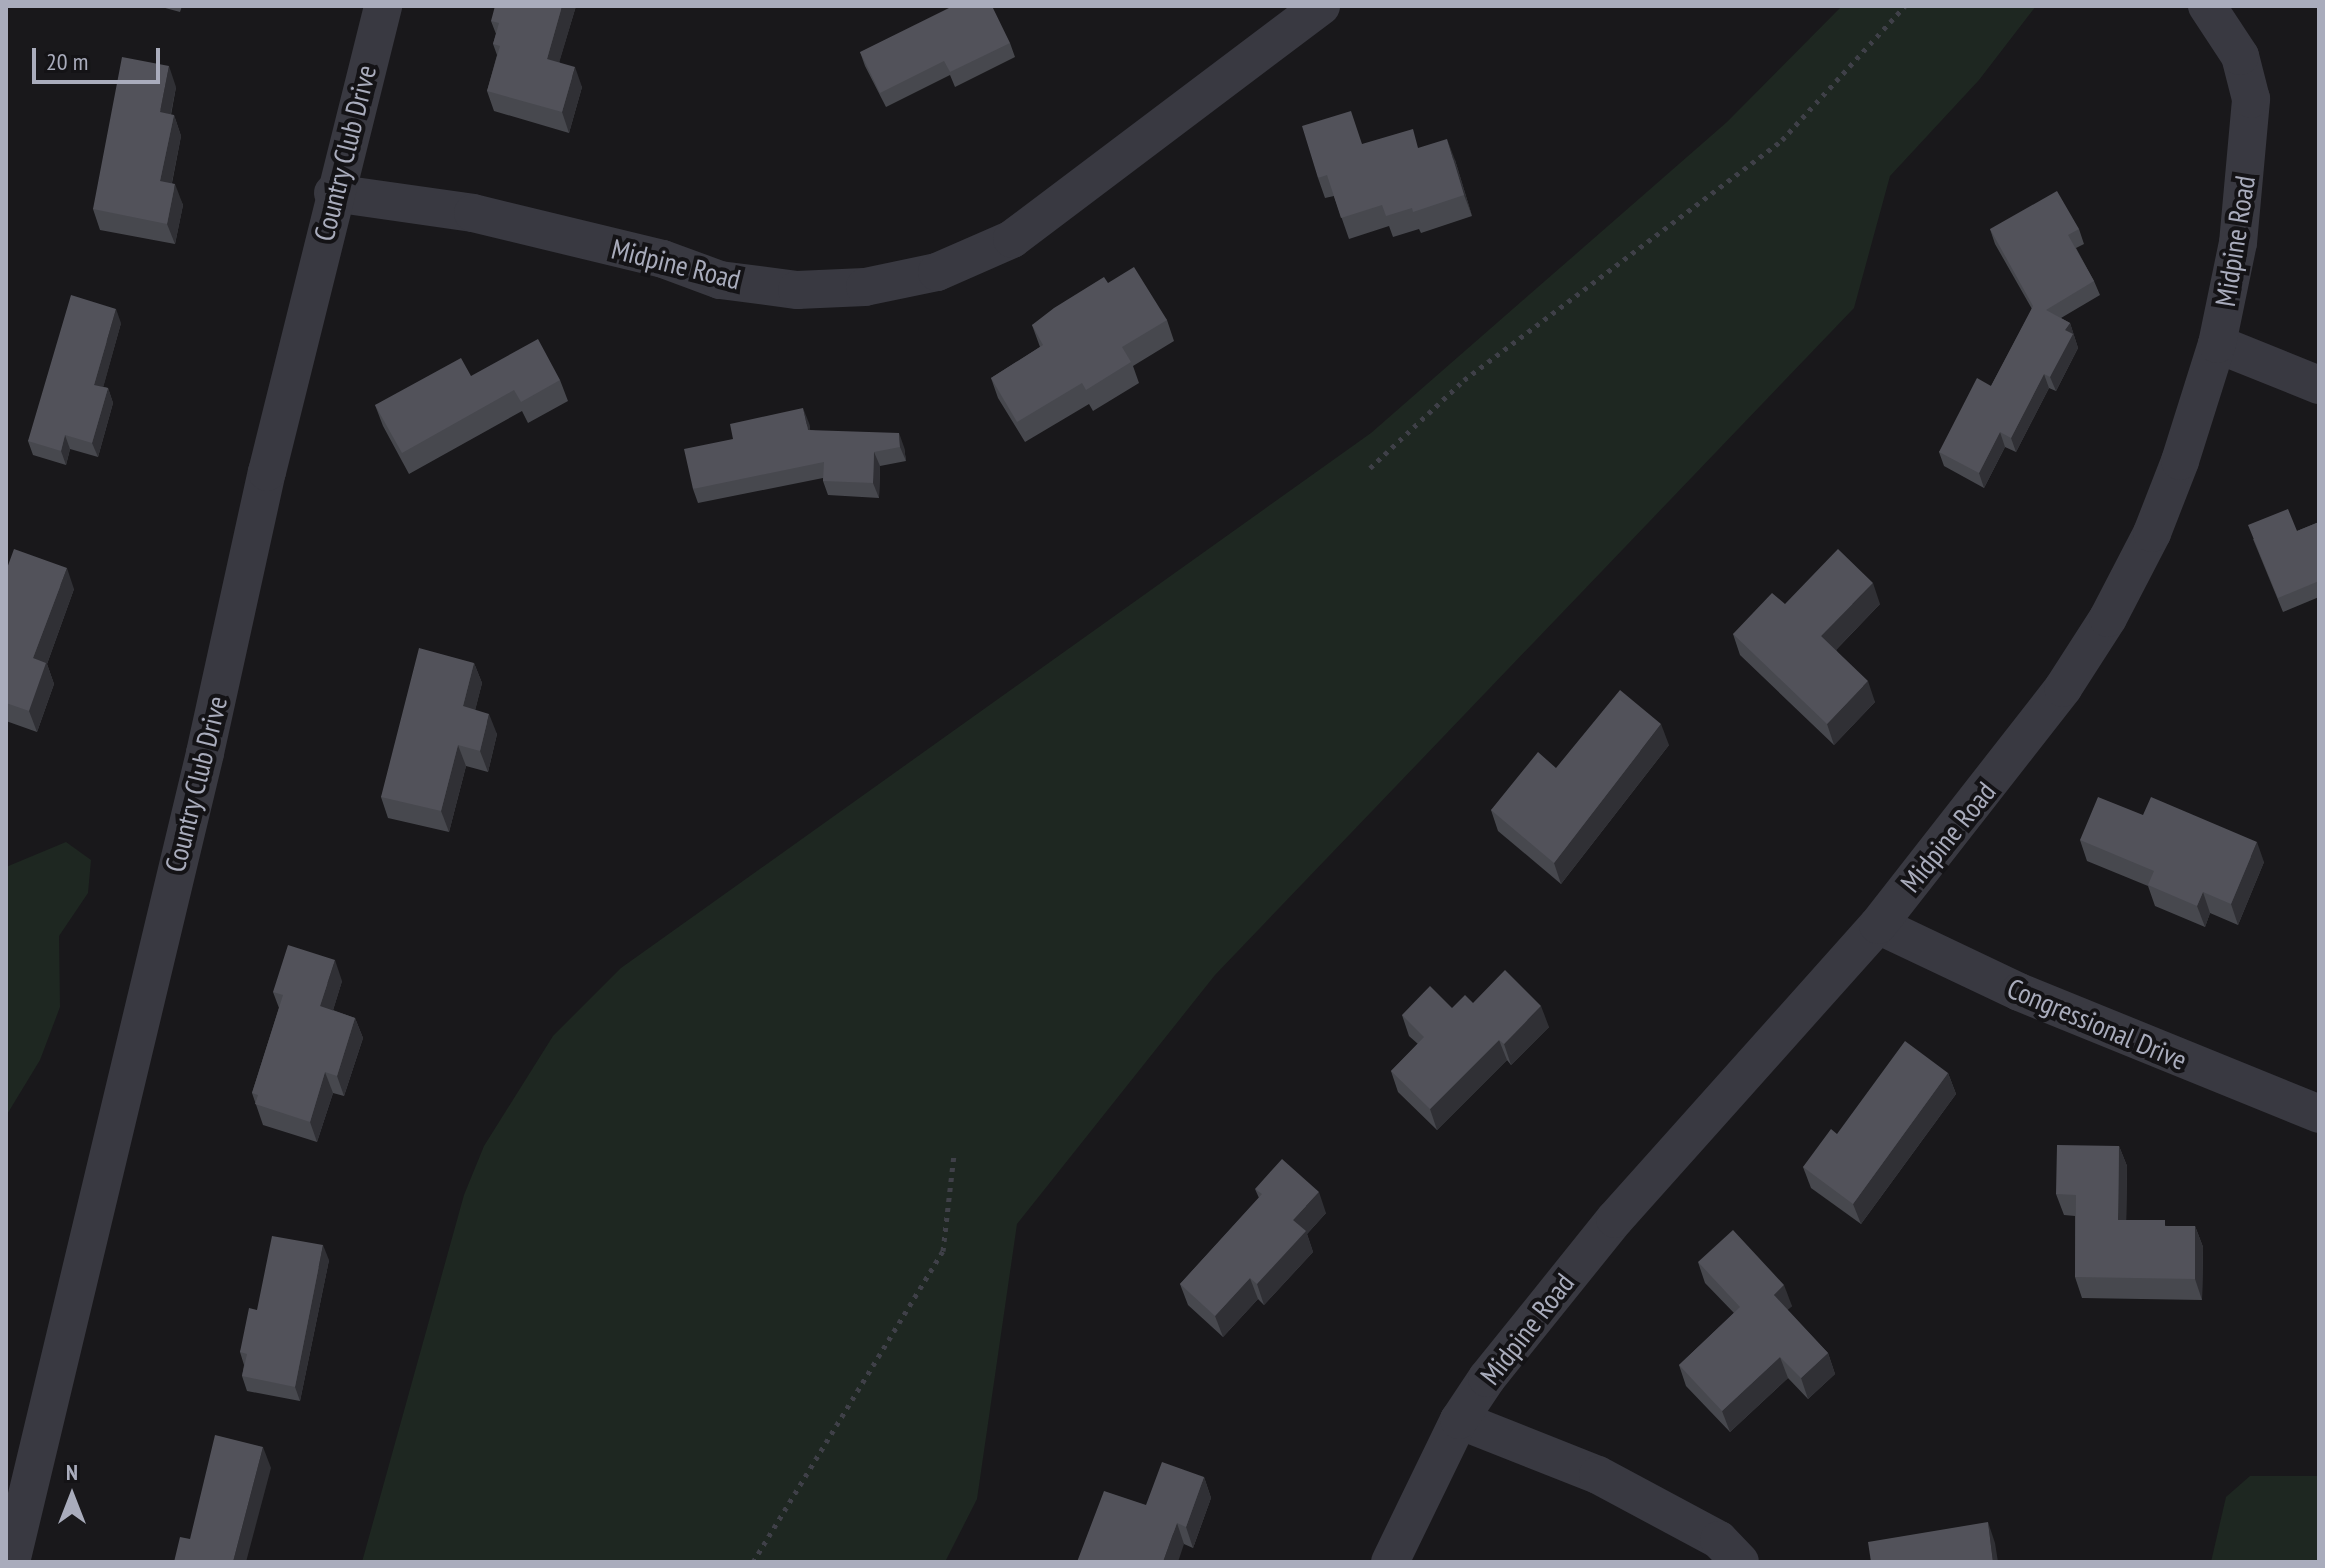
<!DOCTYPE html>
<style>
body{margin:0}
#map{position:relative;width:2325px;height:1568px;overflow:hidden;background:#19181b;font-family:"PT Sans Narrow",sans-serif}
div>[style]{position:absolute}
[style*='--x']{left:calc(var(--x)*1px);top:calc(var(--y)*1px);width:calc(var(--w)*1px);rotate:calc(var(--a)*1deg)}
.green>*{inset:0;background:#1e2721}
.path>*{height:5px;margin-top:-2.5px;transform-origin:0;background:repeating-linear-gradient(90deg,#3f4048 0 4px,transparent 0 10px)}
.minor>*{height:38px;margin:-19px;padding:0 19px;transform-origin:19px;border-radius:19px;background:#393941}
.wall>*{inset:0;background:#47484e}
.shaded-wall>*{inset:0;background:#303035}
.building>*{inset:0;background:#52525a}
span{translate:-50% -50%;white-space:nowrap;text-align:center;line-height:1.15;-webkit-text-stroke:8px #141316;paint-order:stroke}
.street-label{font-size:28px;color:#a9acbc}
.frame{position:absolute;inset:0;border:8px solid #a9acbc;pointer-events:none}
.north{position:absolute;left:32px;top:1456px;width:80px;height:80px;-webkit-text-stroke:6px #141316;paint-order:stroke;rotate:0deg;font-size:22px;font-weight:700;line-height:32px;text-align:center;color:#a9acbc}
.north::after{content:'';display:block;margin:auto;width:28px;height:36px;background:#a9acbc;clip-path:polygon(50% 0,100% 100%,50% 72%,0 100%)}
.scale{position:absolute;left:32px;top:48px;width:128px;height:36px;box-sizing:border-box;border:4px solid #a9acbc;border-top:0;padding-left:10px;font-size:24px;line-height:28px;white-space:nowrap;color:#a9acbc;-webkit-text-stroke:6px #141316;paint-order:stroke}
</style>
<div id="map">
<div class="green">
<i style="clip-path:polygon(1842px 6px,2036px 6px,1979px 80px,1890px 176px,1854px 308px,1215px 975px,1017px 1224px,977px 1499px,945px 1562px,362px 1562px,464px 1195px,484px 1146px,553px 1036px,621px 968px,1371px 433px,1727px 122px)"></i>
<i style="clip-path:polygon(66px 842px,91px 860px,88px 893px,59px 936px,60px 1007px,40px 1060px,6px 1116px,6px 867px)"></i>
<i style="clip-path:polygon(2250px 1476px,2319px 1476px,2319px 1562px,2211px 1562px,2226px 1497px)"></i>
</div>
<div class="path">
<i style="--x:1370;--y:468;--w:129;--a:-43.1"></i>
<i style="--x:1464;--y:380;--w:398;--a:-37"></i>
<i style="--x:1782;--y:140;--w:182;--a:-47.5"></i>
<i style="--x:753;--y:1562;--w:364;--a:-58.6"></i>
<i style="--x:943;--y:1251;--w:98;--a:-83.5"></i>
</div>
<div class="minor">
<i style="--x:333;--y:193;--w:141;--a:8.1"></i>
<i style="--x:473;--y:213;--w:195;--a:13.6"></i>
<i style="--x:663;--y:259;--w:61;--a:20.2"></i>
<i style="--x:720;--y:280;--w:78;--a:7.4"></i>
<i style="--x:797;--y:290;--w:68;--a:-2.5"></i>
<i style="--x:865;--y:287;--w:74;--a:-11.8"></i>
<i style="--x:937;--y:272;--w:82;--a:-23.7"></i>
<i style="--x:1012;--y:239;--w:387;--a:-37"></i>
<i style="--x:2217;--y:344;--w:110;--a:21.9"></i>
<i style="--x:1878;--y:925;--w:156;--a:25.4"></i>
<i style="--x:2019;--y:992;--w:324;--a:22.1"></i>
<i style="--x:1459;--y:1420;--w:149;--a:21.6"></i>
<i style="--x:1598;--y:1475;--w:137;--a:28.2"></i>
<i style="--x:1719;--y:1540;--w:30;--a:46"></i>
<i style="--x:11;--y:1562;--w:832;--a:-76.51"></i>
<i style="--x:205;--y:753;--w:288;--a:-77.6"></i>
<i style="--x:267;--y:472;--w:480;--a:-76"></i>
<i style="--x:1390;--y:1562;--w:158;--a:-64.1"></i>
<i style="--x:1459;--y:1420;--w:50;--a:-56.3"></i>
<i style="--x:1487;--y:1378;--w:204;--a:-51.2"></i>
<i style="--x:1615;--y:1219;--w:394;--a:-48.2"></i>
<i style="--x:1878;--y:925;--w:301;--a:-52"></i>
<i style="--x:2063;--y:688;--w:83;--a:-57.3"></i>
<i style="--x:2108;--y:618;--w:96;--a:-62.6"></i>
<i style="--x:2152;--y:533;--w:77;--a:-68.7"></i>
<i style="--x:2180;--y:461;--w:123;--a:-72.5"></i>
<i style="--x:2217;--y:344;--w:103;--a:-78.3"></i>
<i style="--x:2238;--y:243;--w:145;--a:-84.8"></i>
<i style="--x:2251;--y:99;--w:44;--a:-104.3"></i>
<i style="--x:2240;--y:56;--w:60;--a:-123.4"></i>
</div>
<div class="wall">
<i style="clip-path:polygon(158px 6px,182px 6px,180px 12px)"></i>
<i style="clip-path:polygon(576px 6px,559px 62px,582px 87px,569px 133px,494px 111px,487px 91px,497px 55px,493px 44px,496px 34px,491px 21px)"></i>
<i style="clip-path:polygon(1010px 43px,1015px 57px,955px 87px,950px 75px,886px 107px,865px 66px,860px 52px)"></i>
<i style="clip-path:polygon(176px 87px,171px 115px,174px 115px,181px 136px,172px 183px,183px 205px,175px 244px,100px 230px,93px 209px)"></i>
<i style="clip-path:polygon(1363px 144px,1419px 148px,1455px 160px,1472px 216px,1421px 233px,1419px 229px,1393px 237px,1389px 226px,1349px 239px,1334px 196px,1325px 198px,1318px 178px)"></i>
<i style="clip-path:polygon(1990px 229px,2079px 229px,2084px 244px,2076px 248px,2094px 281px,2100px 295px,2061px 318px,2070px 323px,2078px 348px,2056px 391px,2049px 388px,2016px 452px,2005px 447px,1984px 488px,1944px 466px,1939px 452px,1991px 386px,2032px 309px,1995px 244px)"></i>
<i style="clip-path:polygon(1108px 283px,1167px 320px,1174px 341px,1133px 366px,1139px 383px,1093px 411px,1089px 404px,1025px 442px,998px 398px,991px 378px,1040px 347px,1032px 325px)"></i>
<i style="clip-path:polygon(121px 323px,103px 387px,108px 388px,113px 403px,98px 457px,70px 449px,66px 465px,33px 455px,28px 441px)"></i>
<i style="clip-path:polygon(471px 376px,560px 380px,568px 401px,528px 423px,522px 411px,409px 474px,383px 426px,375px 405px)"></i>
<i style="clip-path:polygon(809px 423px,810px 430px,904px 447px,906px 461px,880px 466px,879px 498px,828px 495px,823px 481px,823px 478px,698px 503px,693px 489px)"></i>
<i style="clip-path:polygon(2319px 522px,2319px 597px,2283px 612px,2253px 539px,2297px 531px)"></i>
<i style="clip-path:polygon(6px 571px,74px 589px,47px 664px,54px 684px,37px 732px,6px 721px)"></i>
<i style="clip-path:polygon(1785px 604px,1880px 604px,1836px 650px,1875px 702px,1834px 745px,1740px 655px,1733px 634px)"></i>
<i style="clip-path:polygon(474px 663px,482px 683px,475px 710px,497px 734px,488px 772px,466px 766px,449px 832px,388px 818px,381px 797px)"></i>
<i style="clip-path:polygon(1669px 745px,1561px 884px,1498px 831px,1491px 810px,1556px 768px)"></i>
<i style="clip-path:polygon(2143px 815px,2264px 862px,2238px 925px,2210px 913px,2205px 927px,2155px 906px,2148px 886px,2087px 861px,2080px 840px)"></i>
<i style="clip-path:polygon(342px 981px,333px 1010px,355px 1018px,363px 1038px,344px 1096px,333px 1093px,317px 1142px,263px 1125px,252px 1093px,279px 1008px,273px 992px)"></i>
<i style="clip-path:polygon(1473px 1003px,1549px 1027px,1511px 1065px,1507px 1060px,1437px 1130px,1398px 1092px,1391px 1071px,1418px 1044px,1409px 1036px,1402px 1015px,1452px 1008px)"></i>
<i style="clip-path:polygon(1948px 1073px,1956px 1094px,1861px 1224px,1811px 1188px,1803px 1167px)"></i>
<i style="clip-path:polygon(2119px 1146px,2127px 1166px,2126px 1220px,2167px 1226px,2195px 1226px,2203px 1247px,2202px 1300px,2082px 1298px,2075px 1277px,2075px 1216px,2064px 1215px,2056px 1194px)"></i>
<i style="clip-path:polygon(1255px 1189px,1326px 1213px,1307px 1234px,1313px 1252px,1264px 1305px,1258px 1299px,1223px 1337px,1188px 1305px,1180px 1284px,1259px 1198px)"></i>
<i style="clip-path:polygon(329px 1260px,300px 1401px,247px 1391px,242px 1376px,244px 1365px,240px 1352px,257px 1310px)"></i>
<i style="clip-path:polygon(1698px 1262px,1792px 1306px,1787px 1310px,1828px 1353px,1835px 1374px,1808px 1399px,1788px 1378px,1730px 1432px,1686px 1386px,1679px 1365px,1734px 1313px,1705px 1283px)"></i>
<i style="clip-path:polygon(1204px 1477px,1211px 1498px,1193px 1548px,1184px 1544px,1146px 1505px)"></i>
</div>
<div class="shaded-wall">
<i style="clip-path:polygon(562px 6px,576px 6px,554px 80px,547px 59px)"></i>
<i style="clip-path:polygon(169px 66px,176px 87px,167px 133px,160px 112px)"></i>
<i style="clip-path:polygon(575px 67px,582px 87px,569px 133px,562px 112px)"></i>
<i style="clip-path:polygon(174px 115px,181px 136px,168px 202px,160px 181px)"></i>
<i style="clip-path:polygon(1447px 139px,1455px 160px,1472px 216px,1464px 195px)"></i>
<i style="clip-path:polygon(175px 184px,183px 205px,175px 244px,167px 224px)"></i>
<i style="clip-path:polygon(116px 309px,121px 323px,100px 399px,94px 385px)"></i>
<i style="clip-path:polygon(2070px 323px,2078px 348px,2056px 391px,2050px 377px,2065px 330px)"></i>
<i style="clip-path:polygon(2044px 374px,2049px 388px,2016px 452px,2011px 438px)"></i>
<i style="clip-path:polygon(108px 388px,113px 403px,98px 457px,92px 443px)"></i>
<i style="clip-path:polygon(803px 408px,809px 423px,813px 445px,808px 430px)"></i>
<i style="clip-path:polygon(2000px 432px,2005px 447px,1984px 488px,1979px 473px)"></i>
<i style="clip-path:polygon(899px 433px,904px 447px,906px 461px,900px 447px)"></i>
<i style="clip-path:polygon(65px 435px,70px 449px,66px 465px,61px 451px)"></i>
<i style="clip-path:polygon(874px 452px,880px 466px,879px 498px,873px 483px)"></i>
<i style="clip-path:polygon(67px 568px,74px 589px,47px 664px,54px 684px,37px 732px,29px 711px,33px 658px)"></i>
<i style="clip-path:polygon(1873px 583px,1880px 604px,1829px 657px,1821px 636px)"></i>
<i style="clip-path:polygon(474px 663px,482px 683px,471px 727px,463px 706px)"></i>
<i style="clip-path:polygon(1868px 681px,1875px 702px,1834px 745px,1827px 724px)"></i>
<i style="clip-path:polygon(489px 714px,497px 734px,488px 772px,480px 751px)"></i>
<i style="clip-path:polygon(1661px 724px,1669px 745px,1561px 884px,1554px 863px)"></i>
<i style="clip-path:polygon(458px 745px,466px 766px,449px 832px,441px 811px)"></i>
<i style="clip-path:polygon(2257px 842px,2264px 862px,2238px 925px,2231px 904px)"></i>
<i style="clip-path:polygon(2203px 892px,2210px 913px,2205px 927px,2197px 906px)"></i>
<i style="clip-path:polygon(335px 960px,342px 981px,328px 1027px,320px 1006px)"></i>
<i style="clip-path:polygon(1541px 1006px,1549px 1027px,1511px 1065px,1504px 1044px)"></i>
<i style="clip-path:polygon(355px 1018px,363px 1038px,344px 1096px,337px 1076px)"></i>
<i style="clip-path:polygon(1499px 1040px,1507px 1060px,1437px 1130px,1430px 1109px)"></i>
<i style="clip-path:polygon(325px 1072px,333px 1093px,317px 1142px,310px 1122px)"></i>
<i style="clip-path:polygon(1948px 1073px,1956px 1094px,1861px 1224px,1853px 1204px)"></i>
<i style="clip-path:polygon(2119px 1146px,2127px 1166px,2126px 1241px,2118px 1220px)"></i>
<i style="clip-path:polygon(1319px 1192px,1326px 1213px,1307px 1234px,1313px 1252px,1264px 1305px,1257px 1284px,1293px 1220px)"></i>
<i style="clip-path:polygon(2195px 1226px,2203px 1247px,2202px 1300px,2195px 1279px)"></i>
<i style="clip-path:polygon(323px 1245px,329px 1260px,300px 1401px,295px 1387px)"></i>
<i style="clip-path:polygon(1250px 1278px,1258px 1299px,1223px 1337px,1215px 1316px)"></i>
<i style="clip-path:polygon(1784px 1285px,1792px 1306px,1781px 1316px,1774px 1295px)"></i>
<i style="clip-path:polygon(1828px 1353px,1835px 1374px,1808px 1399px,1801px 1378px)"></i>
<i style="clip-path:polygon(1780px 1357px,1788px 1378px,1730px 1432px,1722px 1411px)"></i>
<i style="clip-path:polygon(263px 1447px,271px 1468px,246px 1562px,233px 1562px)"></i>
<i style="clip-path:polygon(1204px 1477px,1211px 1498px,1193px 1548px,1186px 1527px)"></i>
<i style="clip-path:polygon(1988px 1522px,1995px 1543px,1998px 1562px,1993px 1562px)"></i>
<i style="clip-path:polygon(1177px 1523px,1184px 1544px,1178px 1562px,1163px 1562px)"></i>
</div>
<div class="building">
<i style="clip-path:polygon(495px 6px,562px 6px,547px 59px,575px 67px,562px 112px,487px 91px,500px 46px,493px 44px,499px 23px,491px 21px)"></i>
<i style="clip-path:polygon(953px 6px,992px 6px,1010px 43px,950px 72px,944px 61px,880px 93px,860px 52px)"></i>
<i style="clip-path:polygon(122px 57px,169px 66px,160px 112px,174px 115px,160px 181px,175px 184px,167px 224px,93px 209px)"></i>
<i style="clip-path:polygon(1351px 111px,1362px 144px,1413px 129px,1418px 148px,1447px 139px,1464px 195px,1413px 212px,1412px 208px,1386px 216px,1382px 205px,1341px 218px,1327px 175px,1318px 178px,1302px 126px)"></i>
<i style="clip-path:polygon(2057px 191px,2079px 229px,2068px 235px,2094px 281px,2046px 310px,2070px 323px,2065px 330px,2073px 334px,2050px 377px,2044px 374px,2011px 438px,2000px 432px,1979px 473px,1939px 452px,1977px 378px,1991px 386px,2033px 306px,1990px 229px)"></i>
<i style="clip-path:polygon(1134px 267px,1167px 320px,1122px 347px,1131px 362px,1086px 390px,1082px 383px,1017px 422px,991px 378px,1043px 345px,1032px 325px,1054px 308px,1104px 277px,1108px 283px)"></i>
<i style="clip-path:polygon(71px 295px,116px 309px,94px 385px,108px 388px,92px 443px,65px 435px,61px 451px,28px 441px)"></i>
<i style="clip-path:polygon(538px 339px,560px 380px,521px 402px,514px 390px,402px 453px,375px 405px,461px 358px,471px 376px)"></i>
<i style="clip-path:polygon(803px 408px,808px 430px,899px 433px,900px 447px,874px 452px,873px 483px,823px 481px,824px 462px,693px 489px,684px 449px,733px 439px,730px 424px)"></i>
<i style="clip-path:polygon(2288px 509px,2297px 531px,2319px 522px,2319px 581px,2278px 598px,2248px 525px)"></i>
<i style="clip-path:polygon(14px 549px,67px 568px,33px 658px,46px 663px,29px 711px,6px 703px,6px 571px)"></i>
<i style="clip-path:polygon(1838px 549px,1873px 583px,1821px 636px,1868px 681px,1827px 724px,1733px 634px,1772px 593px,1785px 604px)"></i>
<i style="clip-path:polygon(419px 648px,474px 663px,463px 706px,489px 714px,480px 751px,458px 745px,441px 811px,381px 797px)"></i>
<i style="clip-path:polygon(1620px 690px,1661px 724px,1554px 863px,1491px 810px,1538px 752px,1556px 768px)"></i>
<i style="clip-path:polygon(2098px 797px,2143px 815px,2151px 797px,2257px 842px,2231px 904px,2203px 892px,2197px 906px,2148px 885px,2154px 871px,2080px 840px)"></i>
<i style="clip-path:polygon(288px 945px,335px 960px,320px 1006px,355px 1018px,337px 1076px,325px 1072px,310px 1122px,255px 1104px,258px 1095px,252px 1093px,283px 995px,273px 992px)"></i>
<i style="clip-path:polygon(1505px 970px,1541px 1006px,1504px 1044px,1499px 1040px,1430px 1109px,1391px 1071px,1424px 1037px,1402px 1015px,1430px 986px,1452px 1008px,1465px 995px,1473px 1003px)"></i>
<i style="clip-path:polygon(1905px 1041px,1948px 1073px,1853px 1204px,1803px 1167px,1831px 1129px,1837px 1134px)"></i>
<i style="clip-path:polygon(2057px 1145px,2119px 1146px,2118px 1220px,2165px 1220px,2165px 1226px,2195px 1226px,2195px 1279px,2075px 1277px,2076px 1195px,2056px 1194px)"></i>
<i style="clip-path:polygon(1282px 1159px,1319px 1192px,1293px 1220px,1306px 1231px,1257px 1284px,1250px 1278px,1215px 1316px,1180px 1284px,1262px 1194px,1255px 1189px)"></i>
<i style="clip-path:polygon(1733px 1230px,1784px 1285px,1774px 1295px,1828px 1353px,1801px 1378px,1780px 1357px,1722px 1411px,1679px 1365px,1740px 1307px,1698px 1262px)"></i>
<i style="clip-path:polygon(272px 1236px,323px 1245px,295px 1387px,242px 1376px,247px 1354px,240px 1352px,249px 1308px,257px 1310px)"></i>
<i style="clip-path:polygon(215px 1435px,263px 1447px,233px 1562px,174px 1562px,180px 1537px,190px 1539px)"></i>
<i style="clip-path:polygon(1162px 1462px,1204px 1477px,1186px 1527px,1177px 1523px,1163px 1562px,1077px 1562px,1104px 1491px,1146px 1505px)"></i>
<i style="clip-path:polygon(1988px 1522px,1993px 1562px,1871px 1562px,1868px 1542px)"></i>
</div>
<div class="street-label">
<span style="left:345px;top:153px;rotate:-76deg">Country Club Drive</span>
<span style="left:2235px;top:241px;rotate:-81deg">Midpine Road</span>
<span style="left:676px;top:264px;rotate:14deg">Midpine Road</span>
<span style="left:196px;top:784px;rotate:-76deg">Country Club Drive</span>
<span style="left:1948px;top:837px;rotate:-51deg">Midpine Road</span>
<span style="left:2097px;top:1024px;rotate:23deg">Congressional Drive</span>
<span style="left:1527px;top:1329px;rotate:-52deg">Midpine Road</span>
</div>
<div class="frame"></div>
<div class="north">N</div>
<div class="scale">20 m</div>
</div>
